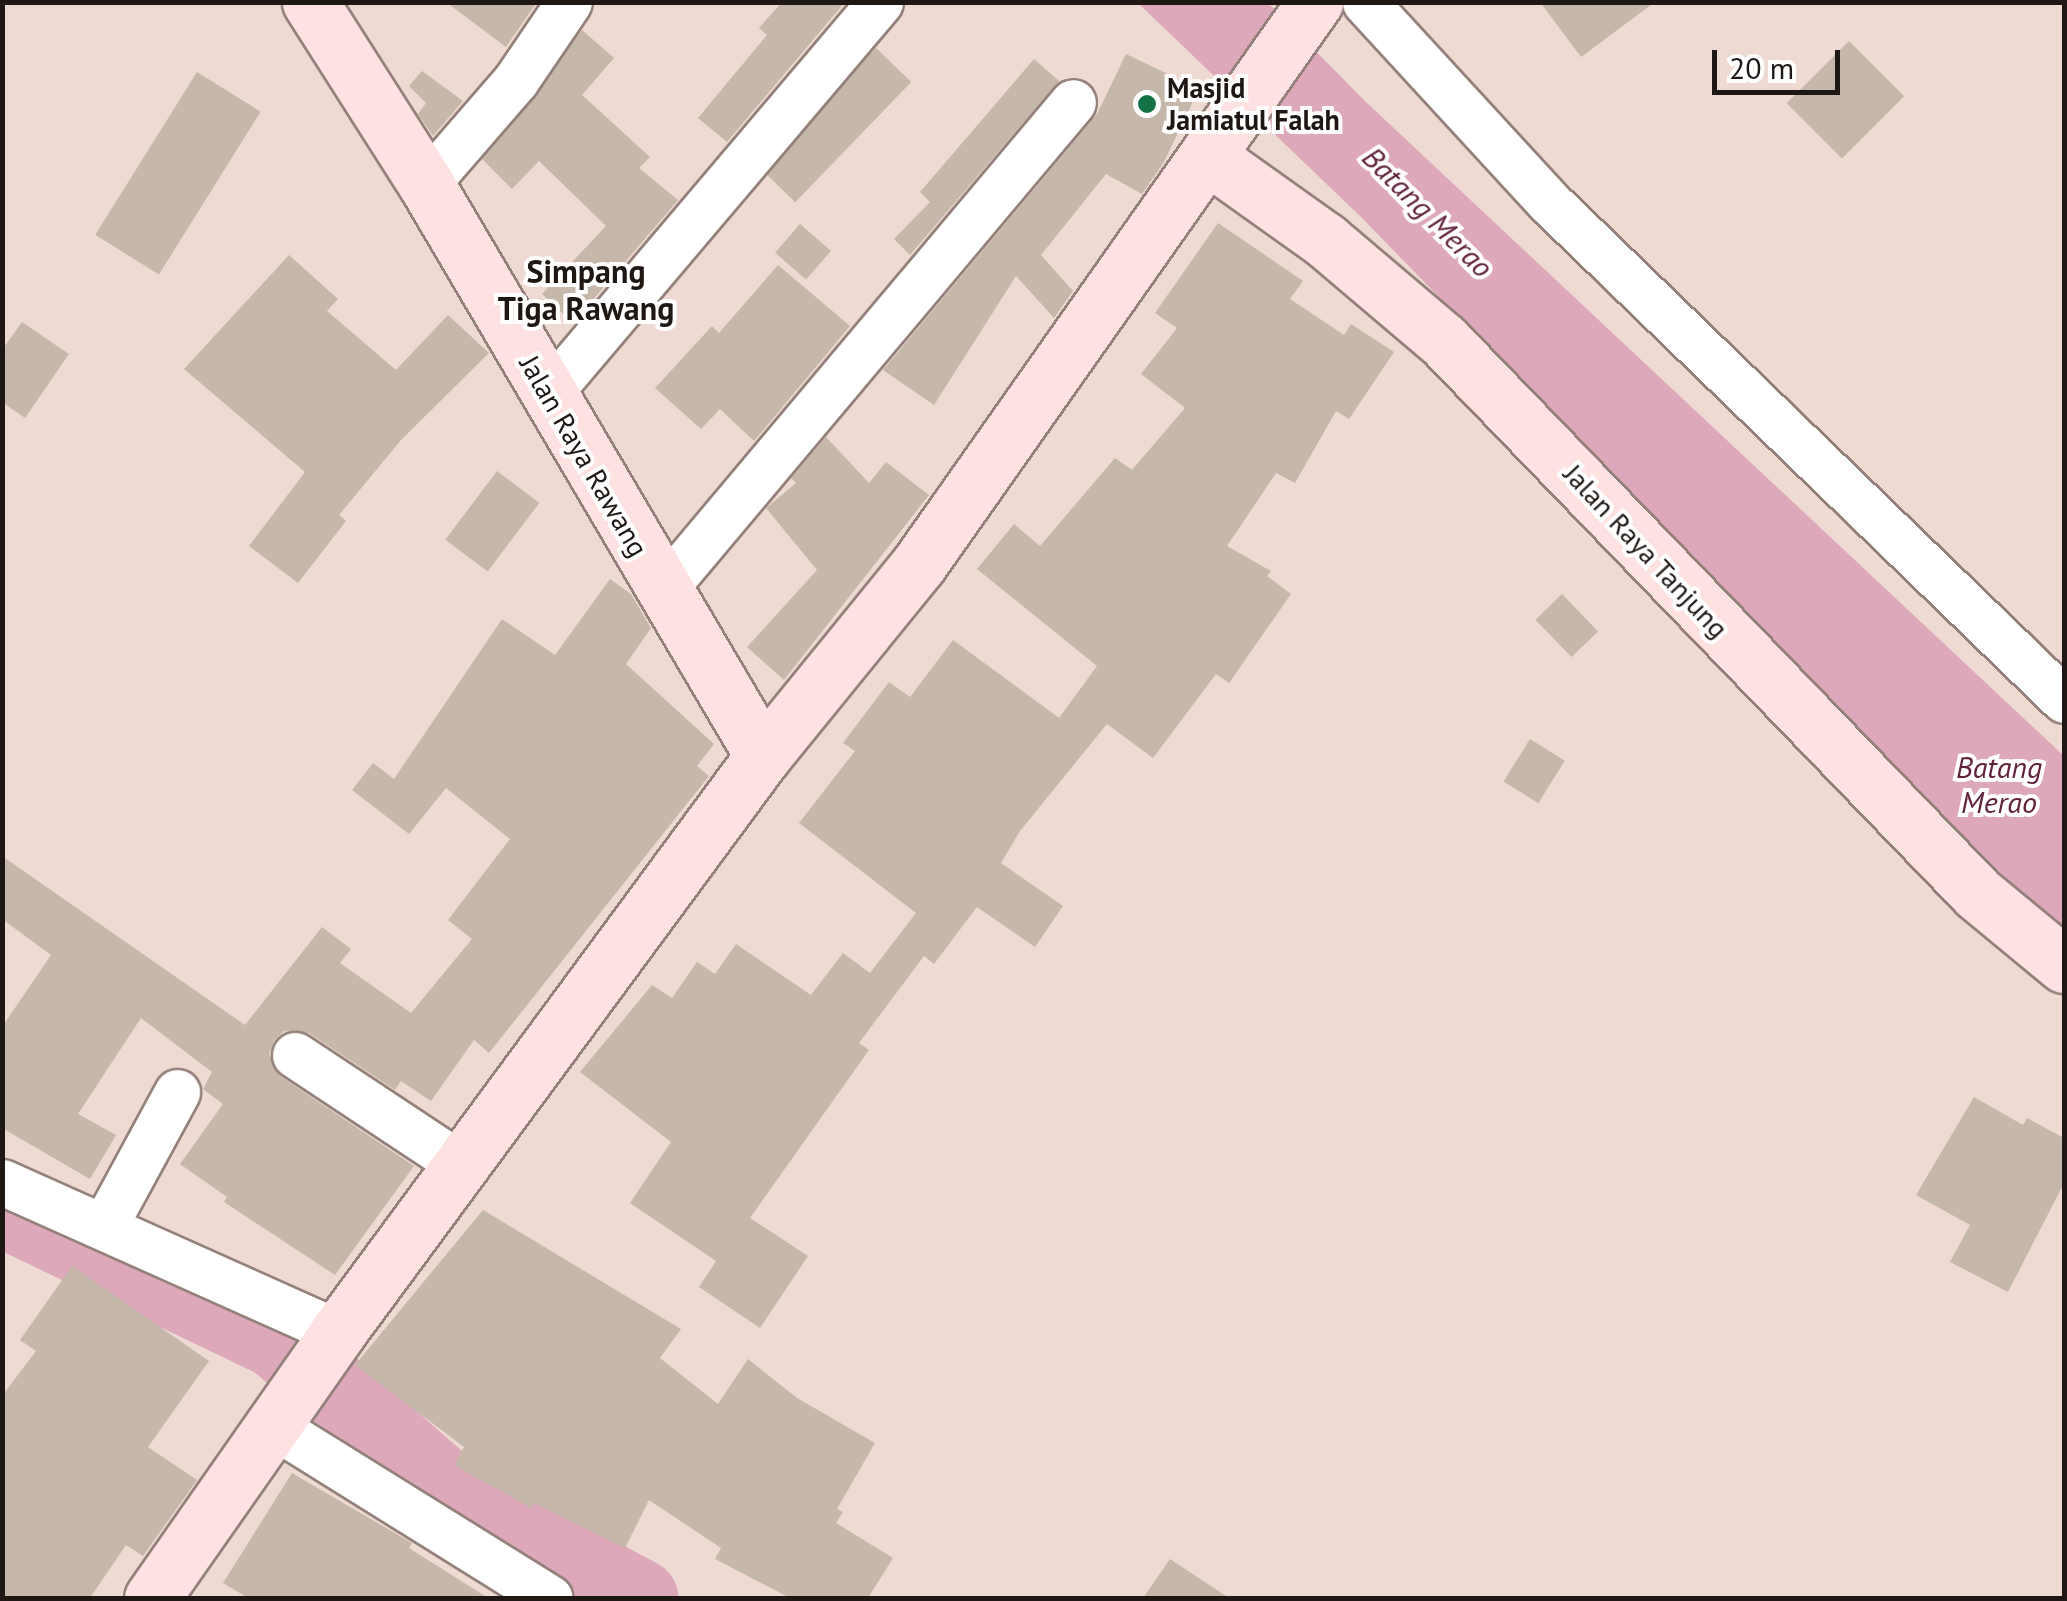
<!DOCTYPE html>
<style>
body{margin:0}
#map{position:relative;width:2067px;height:1601px;overflow:hidden;background:#eedad2;font-family:"PT Sans",sans-serif}
div>[style]{position:absolute}
[style*='--x']{left:calc(var(--x)*1px);top:calc(var(--y)*1px);width:calc(var(--w)*1px);rotate:calc(var(--a)*1deg)}
.water>*{inset:0;background:#dda8ba}
.river>*{height:78px;margin:-39px;padding:0 39px;transform-origin:39px;border-radius:39px;background:#dda8ba}
.building>*{inset:0;background:#c5b7a9;transform-origin:0 0}
.roads{filter:drop-shadow(2px 0 #93817a) drop-shadow(-2px 0 #93817a) drop-shadow(0 2px #93817a) drop-shadow(0 -2px #93817a)}
.street>*{height:45px;margin:-22.5px;padding:0 22.5px;transform-origin:22.5px;border-radius:22.5px;background:#fff}
.secondary>*{height:55px;margin:-27.5px;padding:0 27.5px;transform-origin:27.5px;border-radius:27.5px;background:#fee2e2}
.dots>*{width:28px;height:28px;translate:-50% -50%;box-sizing:border-box;border:5px solid #fff;border-radius:50%}
span{translate:-50% -50%;white-space:nowrap;text-align:center;line-height:1.15;-webkit-text-stroke:8px #fff;paint-order:stroke}
.poi-label{font-size:28px;color:#1e1714;font-weight:700}
.left{translate:0 -50%;text-align:left}
.street-label{font-size:28px;color:#1e1714}
.water-label{font-size:30px;color:#61223d;font-style:italic}
.quarter-label{font-size:32px;color:#1e1714;font-weight:700}
.frame{position:absolute;inset:0;border:5px solid #1e1714;pointer-events:none}
.scale{position:absolute;left:1712px;top:50px;width:128px;height:45px;box-sizing:border-box;border:5px solid #1e1714;border-top:0;padding-left:12px;font-size:30px;line-height:35px;white-space:nowrap;color:#1e1714;-webkit-text-stroke:8px #fff;paint-order:stroke}
</style>
<div id="map">
<div class="water">
<i style="clip-path:polygon(1138px 3px,1268px 3px,1366px 102px,2064px 756px,2064px 939px,1361px 217px)"></i>
</div>
<div class="river">
<i style="--x:2;--y:1208;--w:304;--a:25.6"></i>
<i style="--x:276;--y:1339;--w:249;--a:41.4"></i>
<i style="--x:463;--y:1504;--w:200;--a:28.1"></i>
</div>
<div class="building">
<i style="clip-path:polygon(446px 2px,537px 2px,506px 47px)"></i>
<i style="clip-path:polygon(782px 2px,845px 2px,727px 142px,698px 118px,767px 35px,759px 28px)"></i>
<i style="clip-path:polygon(1540px 2px,1655px 2px,1581px 57px)"></i>
<i style="clip-path:polygon(582px 30px,614px 58px,582px 95px,650px 157px,639px 168px,678px 200px,573px 323px,542px 294px,606px 226px,539px 161px,512px 189px,482px 159px)"></i>
<i style="left:1849px;top:41px;width:78px;height:88px;rotate:45deg"></i>
<i style="left:876px;top:48px;width:49px;height:167px;rotate:44deg"></i>
<i style="clip-path:polygon(1126px 54px,1199px 89px,1164px 162px,1142px 194px,1106px 174px,1041px 255px,1073px 291px,1054px 318px,1016px 276px,934px 405px,883px 370px,1097px 114px)"></i>
<i style="clip-path:polygon(1034px 59px,1059px 81px,910px 255px,894px 239px,930px 202px,920px 192px)"></i>
<i style="clip-path:polygon(422px 71px,463px 101px,433px 136px,418px 114px,426px 103px,409px 86px)"></i>
<i style="left:197px;top:72px;width:75px;height:192px;rotate:32deg"></i>
<i style="clip-path:polygon(1218px 223px,1303px 281px,1290px 299px,1344px 335px,1351px 324px,1394px 352px,1349px 419px,1336px 411px,1295px 483px,1276px 473px,1227px 546px,1271px 571px,1267px 576px,1291px 594px,1229px 683px,1216px 674px,1153px 758px,1107px 724px,1020px 831px,1001px 863px,1063px 906px,1035px 947px,977px 907px,934px 964px,924px 956px,859px 1043px,869px 1050px,750px 1218px,808px 1256px,760px 1328px,699px 1287px,716px 1261px,630px 1203px,671px 1142px,580px 1072px,652px 985px,672px 998px,697px 962px,715px 974px,736px 944px,811px 995px,843px 953px,870px 973px,916px 913px,799px 823px,855px 751px,843px 743px,889px 682px,910px 697px,953px 640px,1059px 718px,1097px 666px,977px 569px,1014px 524px,1040px 546px,1115px 458px,1132px 470px,1185px 408px,1141px 374px,1177px 328px,1155px 313px)"></i>
<i style="left:800px;top:224px;width:41px;height:38px;rotate:41deg"></i>
<i style="clip-path:polygon(289px 255px,338px 299px,327px 311px,396px 370px,448px 315px,489px 353px,401px 440px,339px 515px,346px 521px,298px 583px,249px 546px,305px 472px,184px 369px)"></i>
<i style="clip-path:polygon(778px 265px,850px 326px,754px 441px,720px 409px,701px 429px,655px 388px,712px 326px,719px 333px)"></i>
<i style="clip-path:polygon(22px 322px,69px 354px,25px 418px,2px 402px,2px 350px)"></i>
<i style="clip-path:polygon(826px 437px,869px 483px,886px 462px,929px 495px,784px 680px,747px 647px,817px 570px,766px 508px,796px 483px,791px 478px)"></i>
<i style="left:497px;top:471px;width:53px;height:86px;rotate:37deg"></i>
<i style="clip-path:polygon(610px 579px,631px 594px,651px 628px,626px 664px,714px 744px,697px 766px,709px 776px,489px 1053px,474px 1040px,431px 1101px,401px 1081px,395px 1090px,309px 1033px,284px 1031px,274px 1040px,269px 1054px,280px 1076px,414px 1166px,335px 1275px,224px 1202px,227px 1197px,180px 1164px,223px 1104px,203px 1089px,212px 1072px,141px 1018px,78px 1114px,116px 1135px,90px 1179px,2px 1128px,2px 1027px,51px 955px,2px 919px,2px 856px,245px 1025px,322px 927px,351px 949px,340px 963px,411px 1013px,472px 939px,448px 920px,510px 839px,446px 788px,409px 834px,352px 790px,373px 763px,394px 779px,502px 619px,555px 655px)"></i>
<i style="left:1562px;top:594px;width:52px;height:37px;rotate:46deg"></i>
<i style="left:1530px;top:739px;width:41px;height:50px;rotate:32deg"></i>
<i style="clip-path:polygon(1974px 1097px,2023px 1125px,2027px 1118px,2064px 1138px,2064px 1183px,2008px 1292px,1950px 1262px,1970px 1225px,1916px 1195px)"></i>
<i style="clip-path:polygon(483px 1210px,681px 1329px,660px 1358px,718px 1404px,748px 1359px,797px 1398px,875px 1443px,837px 1509px,843px 1512px,836px 1523px,893px 1558px,868px 1598px,790px 1598px,715px 1559px,721px 1548px,649px 1500px,625px 1548px,534px 1503px,531px 1508px,454px 1465px,464px 1447px,355px 1365px)"></i>
<i style="clip-path:polygon(72px 1266px,209px 1361px,148px 1447px,197px 1480px,143px 1556px,126px 1545px,90px 1598px,2px 1598px,2px 1396px,36px 1351px,20px 1340px)"></i>
<i style="clip-path:polygon(292px 1473px,412px 1543px,409px 1548px,488px 1598px,248px 1598px,223px 1583px)"></i>
<i style="clip-path:polygon(1170px 1559px,1229px 1598px,1143px 1598px)"></i>
</div>
<div class="roads">
<div class="street">
<i style="--x:1365;--y:2;--w:272;--a:47.4"></i>
<i style="--x:1549;--y:202;--w:716;--a:44.04"></i>
<i style="--x:426;--y:184;--w:138;--a:-49.1"></i>
<i style="--x:516;--y:80;--w:94;--a:-55.8"></i>
<i style="--x:547;--y:395;--w:515;--a:-49.72"></i>
<i style="--x:663;--y:590;--w:637;--a:-49.96"></i>
<i style="--x:295;--y:1055;--w:203;--a:33.5"></i>
<i style="--x:2;--y:1182;--w:368;--a:24.1"></i>
<i style="--x:106;--y:1223;--w:149;--a:-61.5"></i>
<i style="--x:272;--y:1425;--w:327;--a:31.9"></i>
</div>
<div class="secondary">
<i style="--x:310;--y:2;--w:216;--a:57.5"></i>
<i style="--x:426;--y:184;--w:664;--a:59.5"></i>
<i style="--x:1210;--y:158;--w:141;--a:35.5"></i>
<i style="--x:1325;--y:240;--w:156;--a:40.3"></i>
<i style="--x:1444;--y:341;--w:767;--a:46"></i>
<i style="--x:1977;--y:893;--w:113;--a:39.6"></i>
<i style="--x:152;--y:1598;--w:325;--a:-55"></i>
<i style="--x:338;--y:1332;--w:716;--a:-53.58"></i>
<i style="--x:763;--y:756;--w:247;--a:-50.9"></i>
<i style="--x:919;--y:564;--w:688;--a:-54.83"></i>
</div>
</div>
<div class="dots">
<i style="left:1147px;top:104px;background:#147247"></i>
</div>
<div class="poi-label">
<span class="left" style="left:1167px;top:104px">Masjid<br>Jamiatul Falah</span>
</div>
<div class="street-label">
<span style="left:584px;top:456px;rotate:60deg">Jalan Raya Rawang</span>
<span style="left:1646px;top:551px;rotate:47deg">Jalan Raya Tanjung</span>
</div>
<div class="water-label">
<span style="left:1428px;top:212px;rotate:45deg">Batang Merao</span>
<span style="left:1999px;top:784px">Batang<br>Merao</span>
</div>
<div class="quarter-label">
<span style="left:586px;top:290px">Simpang<br>Tiga Rawang</span>
</div>
<div class="frame"></div>
<div class="scale">20 m</div>
</div>
